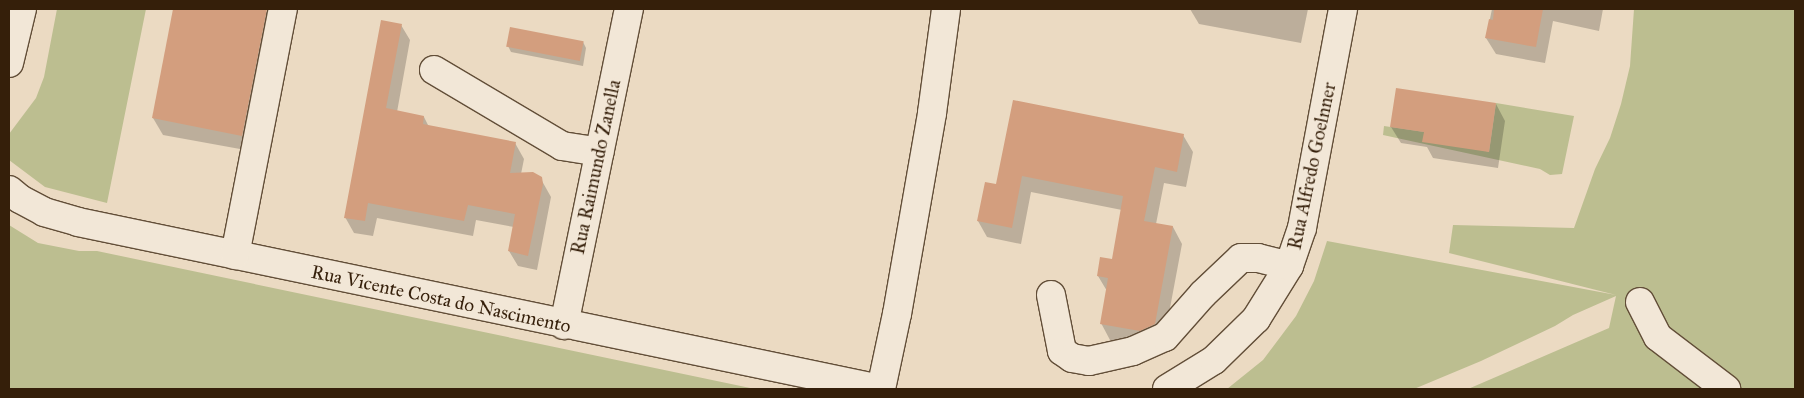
<!DOCTYPE html>
<style>
body{margin:0}
#map{position:relative;width:1804px;height:398px;overflow:hidden;background:#ebdac2;font-family:"IM FELL Great Primer",serif}
div>[style]{position:absolute}
[style*='--x']{left:calc(var(--x)*1px);top:calc(var(--y)*1px);width:calc(var(--w)*1px);rotate:calc(var(--a)*1deg)}
.green>*{inset:0;background:#bcbe90}
.shadow>*{inset:0;background:#0003}
.building>*{inset:0;background:#d39e7e;transform-origin:0 0}
.roads{filter:drop-shadow(1px 0 #624e38) drop-shadow(-1px 0 #624e38) drop-shadow(0 1px #624e38) drop-shadow(0 -1px #624e38)}
.minor>*{height:28px;margin:-14px;padding:0 14px;transform-origin:14px;border-radius:14px;background:#f2e7d7}
span{translate:-50% -50%;white-space:nowrap;text-align:center;line-height:1.15;-webkit-text-stroke:5px #f2e7d7;paint-order:stroke}
.street-label{font-size:19px;color:#351f0a}
.frame{position:absolute;inset:0;border:10px solid #351f0a;pointer-events:none}
</style>
<div id="map">
<div class="green">
<i style="clip-path:polygon(57px 9px,146px 9px,107px 203px,45px 187px,9px 160px,9px 134px,36px 98px,44px 77px)"></i>
<i style="clip-path:polygon(1634px 9px,1795px 9px,1795px 389px,1468px 389px,1609px 328px,1616px 296px,1573px 315px,1555px 326px,1481px 361px,1414px 389px,1227px 389px,1263px 360px,1296px 316px,1314px 281px,1327px 241px,1616px 295px,1449px 253px,1453px 225px,1574px 228px,1595px 169px,1610px 138px,1621px 104px,1630px 66px)"></i>
<i style="clip-path:polygon(1496px 103px,1574px 116px,1562px 174px,1550px 175px,1540px 169px,1383px 135px,1384px 126px,1424px 132px,1489px 152px)"></i>
<i style="clip-path:polygon(9px 225px,38px 243px,79px 251px,97px 251px,755px 389px,9px 389px)"></i>
</div>
<div class="shadow">
<i style="clip-path:polygon(175px 9px,257px 9px,266px 11px,276px 27px,251px 151px,163px 135px,153px 118px)"></i>
<i style="clip-path:polygon(1190px 9px,1308px 9px,1301px 43px,1199px 24px)"></i>
<i style="clip-path:polygon(1492px 9px,1491px 9px,1603px 9px,1599px 31px,1553px 21px,1545px 63px,1496px 54px,1486px 38px)"></i>
<i style="clip-path:polygon(401px 25px,410px 40px,397px 112px,424px 117px,429px 127px,515px 143px,524px 159px,521px 174px,542px 181px,551px 197px,537px 270px,518px 266px,509px 251px,514px 227px,476px 220px,473px 236px,377px 218px,373px 236px,354px 233px,345px 217px)"></i>
<i style="clip-path:polygon(583px 42px,586px 48px,583px 66px,511px 52px,508px 46px)"></i>
<i style="clip-path:polygon(1014px 102px,1183px 135px,1193px 152px,1186px 187px,1164px 183px,1156px 224px,1173px 227px,1182px 244px,1164px 340px,1150px 347px,1110px 340px,1101px 323px,1107px 291px,1098px 276px,1113px 260px,1122px 210px,1031px 192px,1021px 244px,987px 237px,978px 221px,997px 185px)"></i>
<i style="clip-path:polygon(1496px 104px,1505px 121px,1498px 168px,1433px 158px,1427px 147px,1401px 143px,1391px 127px)"></i>
</div>
<div class="building">
<i style="clip-path:polygon(173px 9px,267px 9px,242px 136px,152px 118px)"></i>
<i style="clip-path:polygon(1494px 9px,1543px 9px,1536px 47px,1485px 38px,1489px 19px,1493px 20px)"></i>
<i style="clip-path:polygon(381px 20px,402px 24px,386px 108px,424px 116px,423px 124px,516px 142px,510px 173px,533px 172px,542px 177px,543px 184px,528px 256px,508px 251px,515px 214px,468px 205px,464px 221px,368px 203px,365px 221px,344px 218px)"></i>
<i style="left:510px;top:27px;width:75px;height:20px;rotate:11deg"></i>
<i style="clip-path:polygon(1396px 88px,1496px 103px,1489px 152px,1422px 142px,1424px 132px,1390px 127px)"></i>
<i style="clip-path:polygon(1013px 100px,1184px 134px,1177px 172px,1155px 167px,1144px 221px,1173px 226px,1155px 324px,1140px 331px,1100px 324px,1108px 278px,1097px 276px,1100px 257px,1112px 259px,1123px 196px,1022px 176px,1012px 228px,977px 221px,985px 182px,996px 184px)"></i>
</div>
<div class="roads">
<div class="minor">
<i style="--x:9;--y:63;--w:56;--a:-76.5"></i>
<i style="--x:434;--y:70;--w:149;--a:30.7"></i>
<i style="--x:562;--y:146;--w:38;--a:9"></i>
<i style="--x:9;--y:190;--w:14;--a:39"></i>
<i style="--x:20;--y:199;--w:27;--a:28"></i>
<i style="--x:44;--y:212;--w:35;--a:16"></i>
<i style="--x:78;--y:222;--w:819;--a:11.76"></i>
<i style="--x:235;--y:255;--w:251;--a:-79"></i>
<i style="--x:1051;--y:295;--w:57;--a:78.9"></i>
<i style="--x:1062;--y:351;--w:12;--a:35"></i>
<i style="--x:1072;--y:358;--w:17;--a:10"></i>
<i style="--x:1089;--y:361;--w:45;--a:-12.8"></i>
<i style="--x:1133;--y:351;--w:35;--a:-24"></i>
<i style="--x:1165;--y:337;--w:57;--a:-48.5"></i>
<i style="--x:1203;--y:294;--w:52;--a:-43.5"></i>
<i style="--x:1241;--y:258;--w:17;--a:0"></i>
<i style="--x:1258;--y:258;--w:32;--a:14"></i>
<i style="--x:1640;--y:302;--w:39;--a:63"></i>
<i style="--x:1658;--y:337;--w:86;--a:37.4"></i>
<i style="--x:564;--y:325;--w:323;--a:-78.4"></i>
<i style="--x:881;--y:389;--w:77;--a:-78"></i>
<i style="--x:897;--y:314;--w:204;--a:-80.1"></i>
<i style="--x:932;--y:113;--w:105;--a:-82.3"></i>
<i style="--x:1167;--y:389;--w:55;--a:-31.7"></i>
<i style="--x:1214;--y:360;--w:59;--a:-44.3"></i>
<i style="--x:1256;--y:319;--w:62;--a:-58.1"></i>
<i style="--x:1289;--y:266;--w:40;--a:-71.1"></i>
<i style="--x:1302;--y:228;--w:223;--a:-79.4"></i>
</div>
</div>
<div class="street-label">
<span style="left:1312px;top:166px;rotate:-78deg">Rua Alfredo Goelnner</span>
<span style="left:596px;top:167px;rotate:-78deg">Rua Raimundo Zanella</span>
<span style="left:441px;top:299px;rotate:12deg">Rua Vicente Costa do Nascimento</span>
</div>
<div class="frame"></div>
</div>
